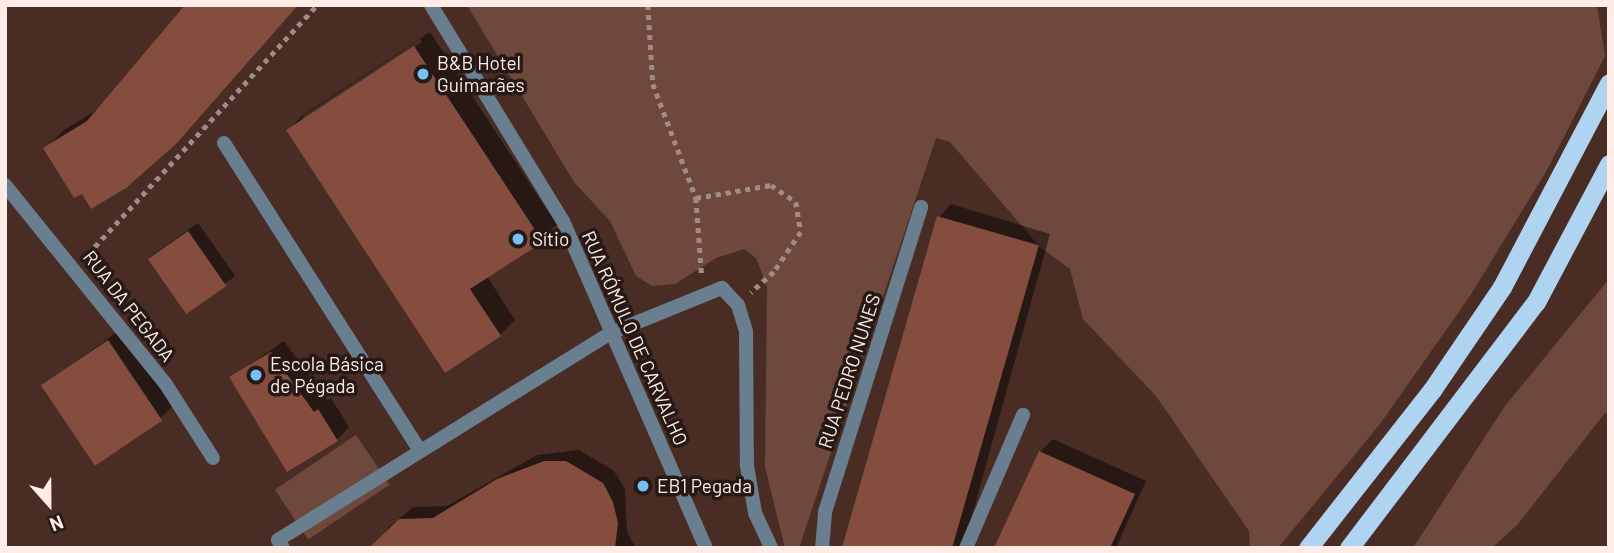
<!DOCTYPE html>
<meta charset="utf-8">
<style>
body{margin:0}
#map{position:relative;width:1614px;height:553px;overflow:hidden;background:#492d25;font-family:Barlow,sans-serif}
div>[style]{position:absolute}
[style*='--x']{left:calc(var(--x)*1px);top:calc(var(--y)*1px);width:calc(var(--w)*1px);rotate:calc(var(--a)*1deg)}
.green>*{inset:0;background:#6f483d;transform-origin:0 0}
.shadow>*{inset:0;background:#0007;transform-origin:0 0}
.building>*{inset:0;background:#844d3e;transform-origin:0 0}
.path>*{height:4.5px;margin-top:-2.25px;transform-origin:0;background:repeating-linear-gradient(90deg,#a28b84 0 5px,transparent 0 10px)}
.minor>*{height:14px;margin:-7px;padding:0 7px;transform-origin:7px;border-radius:7px;background:#697e8f}
.tertiary>*{height:14px;margin:-7px;padding:0 7px;transform-origin:7px;border-radius:7px;background:#697e8f}
.trunk>*{height:19px;margin:-9.5px;padding:0 9.5px;transform-origin:9.5px;border-radius:9.5px;background:#aed4f1}
.dots>*{width:19px;height:19px;translate:-50% -50%;box-sizing:border-box;border:4px solid #261915;border-radius:50%}
span{translate:-50% -50%;white-space:nowrap;text-align:center;line-height:1.15;-webkit-text-stroke:7px #261915;paint-order:stroke}
.poi-label{font-size:19px;color:#ffece6}
.left{translate:0 -50%;text-align:left}
.street-label{font-size:19px;color:#ffece6}
.frame{position:absolute;inset:0;border:7px solid #ffece6;pointer-events:none}
.north{position:absolute;left:14px;top:469px;width:70px;height:70px;-webkit-text-stroke:5px #261915;paint-order:stroke;rotate:159deg;font-size:19px;font-weight:700;line-height:28px;text-align:center;color:#ffece6}
.north::after{content:'';display:block;margin:auto;width:24px;height:32px;background:#ffece6;clip-path:polygon(50% 0,100% 100%,50% 72%,0 100%)}
</style>
<div id="map">
<div class="green">
<i style="clip-path:polygon(467px 5px,1597px 5px,1605px 56px,1547px 170px,1470px 296px,1380px 424px,1278px 548px,1250px 548px,1249px 531px,1156px 396px,1083px 319px,1070px 269px,1039px 246px,950px 142px,936px 138px,799px 548px,785px 548px,765px 467px,767px 287px,756px 258px,744px 249px,716px 258px,675px 284px,652px 286px,636px 276px,610px 221px,574px 182px)"></i>
<i style="clip-path:polygon(1609px 279px,1609px 415px,1605px 413px,1518px 524px,1492px 548px,1413px 548px,1505px 406px)"></i>
<i style="left:356px;top:435px;width:60px;height:98px;rotate:56deg"></i>
</div>
<div class="shadow">
<i style="clip-path:polygon(288px 13px,175px 143px,83px 191px,46px 148px,64px 130px,102px 107px)"></i>
<i style="clip-path:polygon(evenodd,430px 32px,557px 225px,487px 276px,515px 320px,500px 335px,288px 130px,303px 115px,430px 32px,420px 39px,422px 42px,303px 121px,303px 116px,420px 39px)"></i>
<i style="clip-path:polygon(951px 204px,1050px 234px,963px 548px,860px 548px,939px 217px)"></i>
<i style="left:198px;top:223px;width:65px;height:60px;rotate:55deg"></i>
<i style="clip-path:polygon(121px 329px,173px 406px,161px 418px,43px 385px)"></i>
<i style="clip-path:polygon(284px 341px,327px 400px,331px 398px,349px 427px,337px 440px,232px 377px)"></i>
<i style="clip-path:polygon(1053px 439px,1146px 481px,1116px 548px,996px 548px,1040px 452px)"></i>
<i style="clip-path:polygon(579px 450px,614px 471px,625px 489px,627px 532px,636px 548px,377px 548px,388px 528px,413px 507px,447px 506px,537px 455px)"></i>
</div>
<div class="building">
<i style="clip-path:polygon(185px 5px,298px 5px,176px 144px,126px 188px,91px 209px,82px 194px,74px 198px,43px 148px,87px 121px)"></i>
<i style="clip-path:polygon(414px 46px,543px 242px,470px 289px,501px 336px,445px 373px,286px 130px)"></i>
<i style="left:937px;top:216px;width:106px;height:345px;rotate:16deg"></i>
<i style="left:188px;top:231px;width:67px;height:49px;rotate:55deg"></i>
<i style="left:108px;top:340px;width:97px;height:81px;rotate:56deg"></i>
<i style="clip-path:polygon(271px 352px,314px 412px,318px 409px,338px 441px,287px 472px,229px 377px)"></i>
<i style="clip-path:polygon(1039px 451px,1135px 494px,1110px 548px,994px 548px)"></i>
<i style="clip-path:polygon(544px 461px,566px 461px,603px 483px,613px 502px,618px 523px,615px 548px,369px 548px,399px 519px,433px 518px,497px 479px)"></i>
</div>
<div class="path">
<i style="--x:648;--y:5;--w:79;--a:86.4"></i>
<i style="--x:653;--y:84;--w:122;--a:69.3"></i>
<i style="--x:696;--y:198;--w:79;--a:85.7"></i>
<i style="--x:696;--y:198;--w:76;--a:-9.8"></i>
<i style="--x:771;--y:185;--w:30;--a:34"></i>
<i style="--x:796;--y:202;--w:30;--a:81"></i>
<i style="--x:801;--y:232;--w:48;--a:124"></i>
<i style="--x:774;--y:272;--w:31;--a:138"></i>
<i style="--x:88;--y:254;--w:338;--a:-47.4"></i>
</div>
<div class="minor">
<i style="--x:224;--y:143;--w:363;--a:57.5"></i>
<i style="--x:5;--y:185;--w:255;--a:51.1"></i>
<i style="--x:165;--y:383;--w:89;--a:57.4"></i>
<i style="--x:283;--y:548;--w:9;--a:-122"></i>
<i style="--x:278;--y:540;--w:392;--a:-31.9"></i>
<i style="--x:611;--y:333;--w:120;--a:-22.1"></i>
<i style="--x:722;--y:288;--w:23;--a:47"></i>
<i style="--x:738;--y:305;--w:28;--a:73"></i>
<i style="--x:746;--y:332;--w:134;--a:89.6"></i>
<i style="--x:747;--y:466;--w:48;--a:80.3"></i>
<i style="--x:755;--y:513;--w:38;--a:65"></i>
<i style="--x:822;--y:548;--w:36;--a:-85"></i>
<i style="--x:825;--y:512;--w:320;--a:-72.5"></i>
<i style="--x:966;--y:548;--w:145;--a:-66.8"></i>
</div>
<div class="tertiary">
<i style="--x:431;--y:5;--w:253;--a:58.6"></i>
<i style="--x:563;--y:221;--w:357;--a:66.4"></i>
</div>
<div class="trunk">
<i style="--x:1308;--y:548;--w:201;--a:-51.9"></i>
<i style="--x:1432;--y:390;--w:125;--a:-55.8"></i>
<i style="--x:1502;--y:287;--w:230;--a:-62.3"></i>
<i style="--x:1349;--y:548;--w:309;--a:-52.8"></i>
<i style="--x:1536;--y:302;--w:156;--a:-62.1"></i>
</div>
<div class="dots">
<i style="left:423px;top:74px;background:#75c0f6"></i>
<i style="left:518px;top:239px;background:#75c0f6"></i>
<i style="left:256px;top:375px;background:#75c0f6"></i>
<i style="left:643px;top:486px;background:#75c0f6"></i>
</div>
<div class="poi-label">
<span class="left" style="left:437px;top:74px">B&amp;B Hotel<br>Guimarães</span>
<span class="left" style="left:532px;top:239px">Sítio</span>
<span class="left" style="left:270px;top:375px">Escola Básica<br>de Pégada</span>
<span class="left" style="left:657px;top:486px">EB1 Pegada</span>
</div>
<div class="street-label">
<span style="left:129px;top:306px;rotate:52deg">RUA DA PEGADA</span>
<span style="left:635px;top:338px;rotate:66deg">RUA RÓMULO DE CARVALHO</span>
<span style="left:849px;top:371px;rotate:-72deg">RUA PEDRO NUNES</span>
</div>
<div class="frame"></div>
<div class="north">N</div>
</div>
